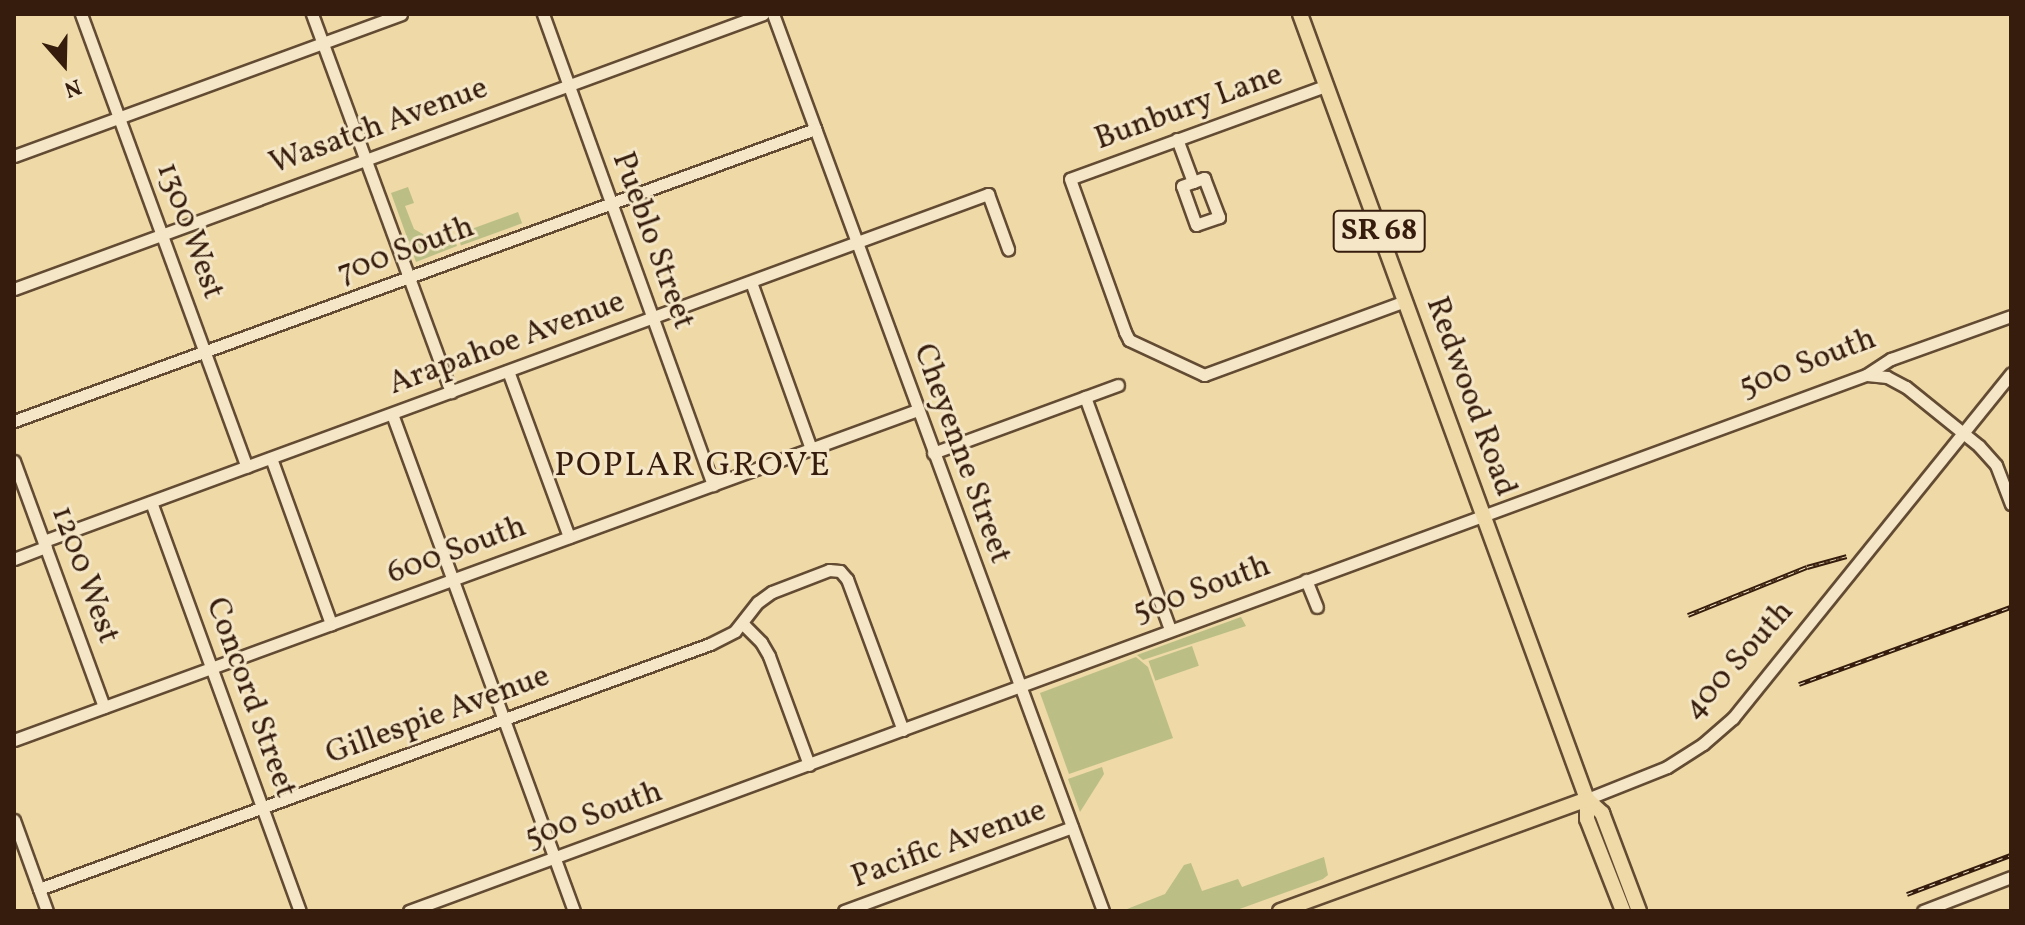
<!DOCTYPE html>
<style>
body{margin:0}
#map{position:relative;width:2025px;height:925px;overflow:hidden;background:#eed9a7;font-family:Vollkorn,serif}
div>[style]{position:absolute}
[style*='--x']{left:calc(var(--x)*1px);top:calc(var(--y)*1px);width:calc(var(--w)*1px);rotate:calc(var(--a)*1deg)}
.green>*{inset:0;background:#bbbf85;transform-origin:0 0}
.roads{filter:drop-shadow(2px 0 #634b33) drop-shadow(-2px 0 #634b33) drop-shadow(0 2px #634b33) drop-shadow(0 -2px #634b33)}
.minor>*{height:11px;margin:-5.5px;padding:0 5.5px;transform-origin:5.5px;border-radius:5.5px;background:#f4e6c6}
.major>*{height:14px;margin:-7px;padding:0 7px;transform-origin:7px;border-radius:7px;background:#eed9a7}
.rail>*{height:5px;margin-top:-2.5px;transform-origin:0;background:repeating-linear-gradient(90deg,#f4e6c6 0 6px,#351c0c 0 12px);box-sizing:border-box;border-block:2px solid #351c0c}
span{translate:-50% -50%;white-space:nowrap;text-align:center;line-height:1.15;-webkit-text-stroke:6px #f4e6c6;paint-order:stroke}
.shield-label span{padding:2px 6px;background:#f4e6c6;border:2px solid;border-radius:6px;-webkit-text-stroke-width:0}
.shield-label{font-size:30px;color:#351c0c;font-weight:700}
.street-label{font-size:32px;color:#351c0c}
.neighbourhood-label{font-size:34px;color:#351c0c;letter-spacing:2px}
.frame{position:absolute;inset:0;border:16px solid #351c0c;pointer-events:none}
.north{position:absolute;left:24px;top:24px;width:80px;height:80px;-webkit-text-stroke:6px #f4e6c6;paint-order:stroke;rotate:160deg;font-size:22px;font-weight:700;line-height:32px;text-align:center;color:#351c0c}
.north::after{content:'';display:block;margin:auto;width:28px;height:36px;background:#351c0c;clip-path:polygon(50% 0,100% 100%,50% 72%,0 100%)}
</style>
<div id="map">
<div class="green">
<i style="clip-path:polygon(408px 187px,414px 203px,405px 206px,414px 229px,437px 242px,453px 236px,457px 246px,416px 262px,391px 193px)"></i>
<i style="left:518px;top:212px;width:12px;height:65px;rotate:70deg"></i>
<i style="clip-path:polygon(1241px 617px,1246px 626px,1143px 660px,1137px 655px)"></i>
<i style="left:1192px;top:646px;width:21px;height:46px;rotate:71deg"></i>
<i style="clip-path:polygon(1136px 657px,1148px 667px,1173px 738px,1069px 774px,1040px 693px)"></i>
<i style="clip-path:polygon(1102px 767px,1104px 774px,1080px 812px,1068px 779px)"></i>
<i style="clip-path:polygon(1324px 857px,1328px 875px,1323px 879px,1234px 911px,1122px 911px,1165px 894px,1184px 865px,1191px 863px,1202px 891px,1238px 879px,1242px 887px)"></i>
</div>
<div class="roads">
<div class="minor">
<i style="--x:81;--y:14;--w:482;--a:69.9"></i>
<i style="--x:312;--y:14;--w:403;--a:69.8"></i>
<i style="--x:543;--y:14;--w:501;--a:70.15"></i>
<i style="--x:773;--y:14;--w:956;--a:69.8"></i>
<i style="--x:1325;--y:86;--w:271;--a:160"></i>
<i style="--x:1070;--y:179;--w:163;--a:70.2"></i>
<i style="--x:1125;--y:332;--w:9;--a:63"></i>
<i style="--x:1129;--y:340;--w:83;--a:25"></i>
<i style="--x:1204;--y:375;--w:214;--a:-20.2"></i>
<i style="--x:1177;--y:139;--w:46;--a:69.6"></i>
<i style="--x:1193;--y:182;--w:12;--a:-20"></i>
<i style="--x:1204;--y:178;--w:42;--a:69"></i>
<i style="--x:1219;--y:217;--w:24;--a:161"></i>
<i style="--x:1196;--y:225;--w:41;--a:-109.7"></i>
<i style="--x:1182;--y:186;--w:12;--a:-20"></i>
<i style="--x:14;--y:156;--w:412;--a:-20.1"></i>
<i style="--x:751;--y:282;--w:177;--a:70.2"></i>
<i style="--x:14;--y:289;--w:798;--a:-20.16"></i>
<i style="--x:508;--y:371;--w:177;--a:69.8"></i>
<i style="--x:1867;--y:375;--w:20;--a:6"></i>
<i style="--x:1887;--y:377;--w:21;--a:28"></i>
<i style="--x:1906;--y:387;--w:94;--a:38.9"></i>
<i style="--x:1979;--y:446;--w:25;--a:48"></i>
<i style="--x:1996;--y:465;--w:42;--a:69"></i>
<i style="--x:1085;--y:397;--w:247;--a:69.9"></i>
<i style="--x:392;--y:414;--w:529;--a:69.89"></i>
<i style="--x:14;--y:421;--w:853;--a:-20.03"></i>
<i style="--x:933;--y:453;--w:197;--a:-20.2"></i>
<i style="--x:271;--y:458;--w:177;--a:70.1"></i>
<i style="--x:14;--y:461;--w:262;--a:69.9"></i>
<i style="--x:151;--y:502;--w:435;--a:70"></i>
<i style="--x:44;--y:541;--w:1006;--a:-20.18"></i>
<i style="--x:988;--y:194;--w:59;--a:70"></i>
<i style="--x:14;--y:559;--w:34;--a:-21"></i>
<i style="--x:1306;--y:580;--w:29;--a:68"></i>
<i style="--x:742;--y:623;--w:27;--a:45"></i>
<i style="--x:761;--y:642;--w:16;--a:60"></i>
<i style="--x:769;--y:656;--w:116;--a:69.8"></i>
<i style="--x:14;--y:740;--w:961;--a:-20.07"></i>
<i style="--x:1587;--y:799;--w:86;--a:-21.8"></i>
<i style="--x:1667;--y:767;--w:43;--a:-32.6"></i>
<i style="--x:1703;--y:744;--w:40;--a:-41"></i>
<i style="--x:1733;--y:718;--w:443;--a:-51.1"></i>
<i style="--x:14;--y:820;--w:97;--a:70.1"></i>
<i style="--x:39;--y:889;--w:714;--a:-20.06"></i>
<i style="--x:710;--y:644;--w:28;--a:-27"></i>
<i style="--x:735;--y:631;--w:37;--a:-52"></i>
<i style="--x:758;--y:602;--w:17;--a:-36"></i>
<i style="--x:772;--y:592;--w:61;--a:-21.1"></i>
<i style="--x:829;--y:570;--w:11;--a:5"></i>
<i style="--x:840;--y:571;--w:11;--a:49"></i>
<i style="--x:847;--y:579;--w:161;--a:69.7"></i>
<i style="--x:409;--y:911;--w:1552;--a:-20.2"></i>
<i style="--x:1866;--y:375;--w:30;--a:-33"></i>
<i style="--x:1891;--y:359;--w:127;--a:-19.7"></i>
<i style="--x:844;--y:911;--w:243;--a:-20.2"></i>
<i style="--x:1923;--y:911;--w:94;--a:-21.1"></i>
</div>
<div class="major">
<i style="--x:1300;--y:14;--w:836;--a:69.92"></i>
<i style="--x:1587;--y:799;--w:20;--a:90"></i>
<i style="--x:1587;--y:819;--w:99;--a:68.6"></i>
<i style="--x:1587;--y:799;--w:21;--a:43"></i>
<i style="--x:1602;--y:813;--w:105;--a:69.3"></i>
<i style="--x:1280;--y:911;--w:327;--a:-20"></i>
</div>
</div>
<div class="rail">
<i style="--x:1688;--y:615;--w:128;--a:-22"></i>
<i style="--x:1807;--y:567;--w:41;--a:-15.4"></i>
<i style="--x:1799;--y:684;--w:226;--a:-20"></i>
<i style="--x:1907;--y:894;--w:111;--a:-20.6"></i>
</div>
<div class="shield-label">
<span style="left:1379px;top:231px">SR 68</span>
</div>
<div class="street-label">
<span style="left:1189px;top:108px;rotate:-20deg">Bunbury Lane</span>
<span style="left:379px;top:127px;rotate:-20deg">Wasatch Avenue</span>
<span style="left:189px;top:231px;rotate:70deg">1300 West</span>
<span style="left:652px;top:241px;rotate:70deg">Pueblo Street</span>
<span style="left:406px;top:251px;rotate:-20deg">700 South</span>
<span style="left:507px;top:344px;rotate:-20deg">Arapahoe Avenue</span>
<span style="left:1808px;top:364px;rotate:-21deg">500 South</span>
<span style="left:1470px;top:397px;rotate:70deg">Redwood Road</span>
<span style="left:961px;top:454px;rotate:70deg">Cheyenne Street</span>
<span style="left:457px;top:551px;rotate:-20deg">600 South</span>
<span style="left:84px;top:575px;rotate:70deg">1200 West</span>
<span style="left:1202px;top:590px;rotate:-20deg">500 South</span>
<span style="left:1739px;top:661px;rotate:-48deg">400 South</span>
<span style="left:250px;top:698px;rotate:70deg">Concord Street</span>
<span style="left:438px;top:716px;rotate:-20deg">Gillespie Avenue</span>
<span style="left:594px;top:816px;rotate:-20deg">500 South</span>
<span style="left:949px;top:845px;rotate:-20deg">Pacific Avenue</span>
</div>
<div class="neighbourhood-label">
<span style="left:693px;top:467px">POPLAR GROVE</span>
</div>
<div class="frame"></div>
<div class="north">N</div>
</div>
